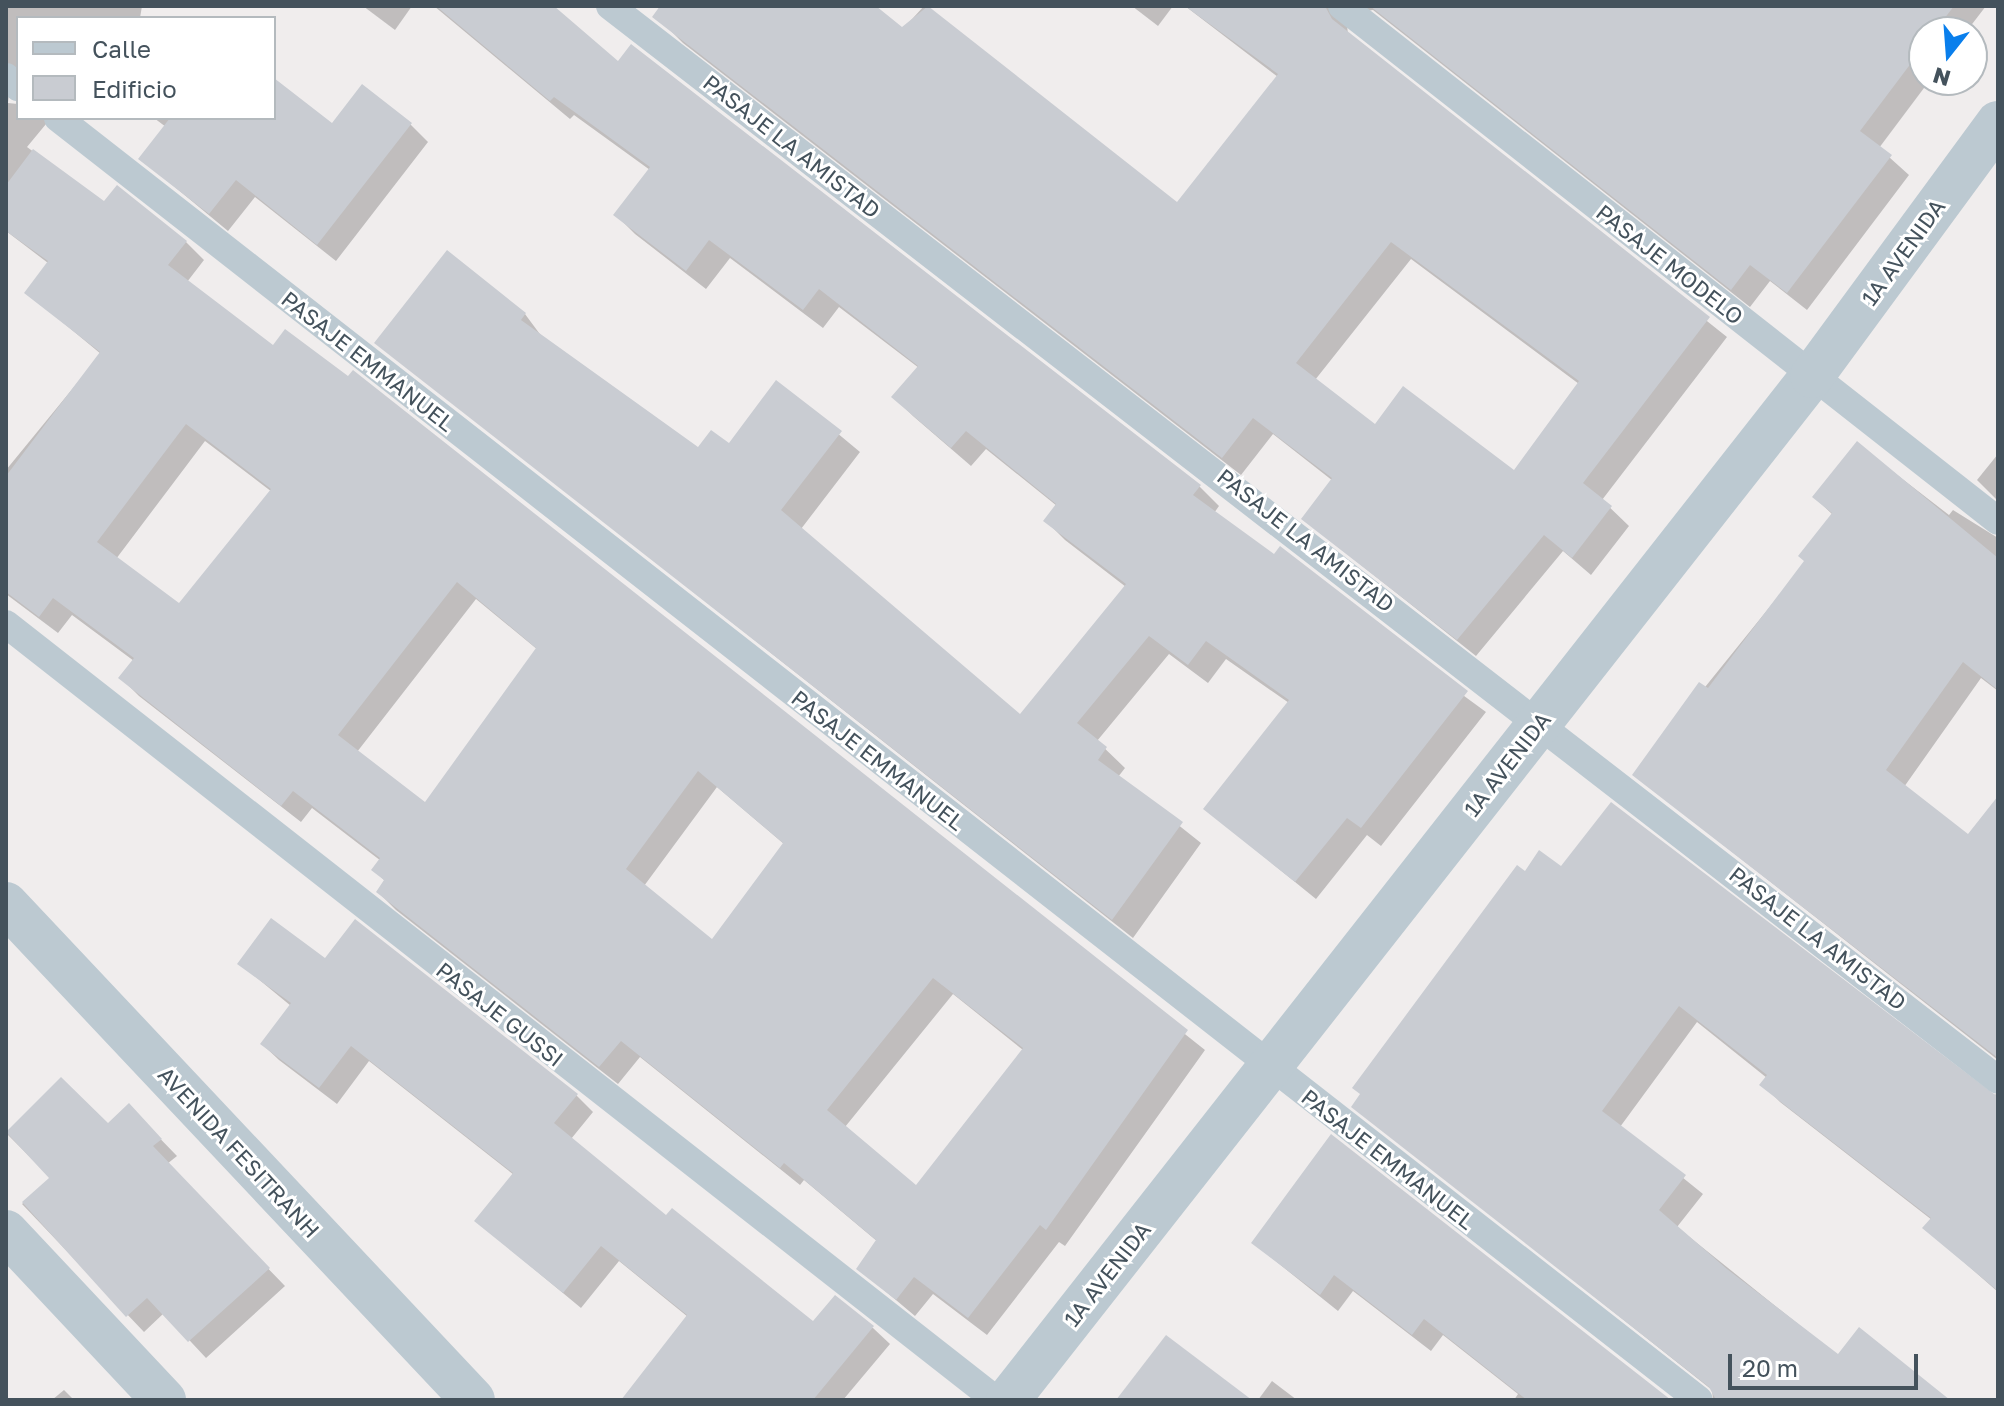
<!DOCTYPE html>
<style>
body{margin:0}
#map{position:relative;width:2004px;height:1406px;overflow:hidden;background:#f0eded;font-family:"Golos Text",sans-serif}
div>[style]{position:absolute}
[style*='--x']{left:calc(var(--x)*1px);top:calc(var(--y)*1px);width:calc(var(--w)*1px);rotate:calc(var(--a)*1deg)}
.shadow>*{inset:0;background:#0003}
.building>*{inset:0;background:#c9ccd2}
.service>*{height:28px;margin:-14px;padding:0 14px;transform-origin:14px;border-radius:14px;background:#bcc9d1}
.minor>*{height:44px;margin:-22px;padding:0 22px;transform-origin:22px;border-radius:22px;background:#bcc9d1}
.tertiary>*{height:44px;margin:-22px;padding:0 22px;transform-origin:22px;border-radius:22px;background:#bcc9d1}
span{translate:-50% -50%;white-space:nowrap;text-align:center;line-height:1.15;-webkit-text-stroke:6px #fff;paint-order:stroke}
.street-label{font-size:22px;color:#44525c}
.frame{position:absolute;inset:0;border:8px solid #44525c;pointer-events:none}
.legend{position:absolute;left:16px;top:16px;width:260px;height:104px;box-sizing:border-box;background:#fff;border:2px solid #b4babe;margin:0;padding:10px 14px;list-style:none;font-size:24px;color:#44525c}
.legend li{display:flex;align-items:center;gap:16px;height:40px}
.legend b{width:40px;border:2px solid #b4babe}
.north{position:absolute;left:1908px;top:16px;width:80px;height:80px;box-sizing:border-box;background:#fff;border:2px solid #b4babe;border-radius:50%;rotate:197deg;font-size:22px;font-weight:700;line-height:32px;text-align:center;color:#44525c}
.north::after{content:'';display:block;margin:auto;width:28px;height:36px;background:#0a7fec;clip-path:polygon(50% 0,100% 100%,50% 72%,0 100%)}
.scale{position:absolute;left:1728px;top:1354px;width:190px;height:36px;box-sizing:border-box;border:4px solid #44525c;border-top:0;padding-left:10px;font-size:24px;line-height:28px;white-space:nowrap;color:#44525c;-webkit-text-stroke:6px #fff;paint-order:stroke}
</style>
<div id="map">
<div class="shadow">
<i style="clip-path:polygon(evenodd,6px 6px,142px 6px,140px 18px,18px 18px,18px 83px,10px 84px,8px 103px,18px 104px,18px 118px,51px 118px,27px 147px,104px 204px,186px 242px,204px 260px,187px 282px,273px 348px,348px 379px,353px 373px,1205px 1050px,1065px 1246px,1059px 1242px,987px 1335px,933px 1294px,915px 1316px,859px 1269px,878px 1242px,804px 1180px,800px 1185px,640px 1057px,618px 1084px,396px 910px,378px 892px,386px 882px,374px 870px,381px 861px,312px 808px,301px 822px,139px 696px,121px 678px,134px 661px,72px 615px,58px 633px,6px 594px,6px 470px,101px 354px,26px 292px,48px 263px,6px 231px,6px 6px,205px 441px,272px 492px,179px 606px,116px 559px,205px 441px,6px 6px,476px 599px,538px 650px,426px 805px,357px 752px,476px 599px,6px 6px,717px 787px,784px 844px,713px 942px,644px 886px,717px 787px,6px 6px,953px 994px,1023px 1050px,916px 1188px,845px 1127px,953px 994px)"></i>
<i style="clip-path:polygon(363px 6px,412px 6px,395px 30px)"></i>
<i style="clip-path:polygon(434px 6px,551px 6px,618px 64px,642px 55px,1200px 487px,1219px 506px,1214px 513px,1486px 712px,1381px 846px,1367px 835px,1316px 899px,1205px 809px,1289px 703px,1226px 659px,1208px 683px,1169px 654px,1097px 741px,1125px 768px,1118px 777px,1201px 843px,1133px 938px,377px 343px,447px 253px,525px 314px,542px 337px,698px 450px,729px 445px,777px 383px,860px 452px,801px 529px,1021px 717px,1126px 587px,1065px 540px,1046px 521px,1057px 506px,986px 449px,971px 466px,913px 416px,894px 397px,919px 368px,839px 307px,823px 328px,730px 258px,706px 289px,635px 234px,615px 214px,650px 170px,574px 115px,570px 119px)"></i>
<i style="clip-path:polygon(evenodd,678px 6px,873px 6px,903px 29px,924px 6px,1178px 205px,1278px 77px,1185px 6px,1986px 6px,1966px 32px,1924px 32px,1924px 80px,1930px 80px,1879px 148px,1909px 175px,1807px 310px,1770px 281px,1750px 307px,1373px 10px,1346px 14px,1348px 35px,1727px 337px,1602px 500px,1629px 526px,1591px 575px,1563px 551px,1476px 656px,1303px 519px,1333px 481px,1273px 434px,1241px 475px,683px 43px,664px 24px,678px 6px,1411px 259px,1579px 384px,1514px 473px,1375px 426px,1315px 380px,1411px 259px)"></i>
<i style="clip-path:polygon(1132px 6px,1173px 6px,1158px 26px)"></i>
<i style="clip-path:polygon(274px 80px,332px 126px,410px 124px,428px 142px,336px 261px,255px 197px,228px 231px,141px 159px,166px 127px,154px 118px,274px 118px)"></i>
<i style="clip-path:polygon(1857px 444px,1949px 515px,1953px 510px,1998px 538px,1998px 691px,1981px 678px,1904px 787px,1969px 837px,1998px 803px,1998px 1060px,1634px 775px,1806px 562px,1833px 515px,1814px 497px)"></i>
<i style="clip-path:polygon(1998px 454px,1998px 501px,1977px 480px)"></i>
<i style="clip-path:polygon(1561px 869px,1987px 1096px,1998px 1094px,1998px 1292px,1925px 1228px,1932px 1220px,1780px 1102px,1762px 1084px,1767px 1078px,1697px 1022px,1620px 1127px,1703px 1194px,1677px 1227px,1839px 1357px,1949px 1400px,1713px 1400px,1712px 1390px,1354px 1106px,1525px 874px)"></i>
<i style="clip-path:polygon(326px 961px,576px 1095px,593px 1112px,571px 1139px,666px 1218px,813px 1324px,873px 1328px,890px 1344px,843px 1400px,624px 1400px,688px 1317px,619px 1261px,581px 1308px,476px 1221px,514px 1175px,369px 1061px,337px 1104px,279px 1060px,262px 1044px,291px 1006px,240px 964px)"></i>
<i style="clip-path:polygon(61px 1080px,108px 1126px,145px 1123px,177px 1156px,167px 1164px,285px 1286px,206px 1358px,164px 1313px,144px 1332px,22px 1204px,51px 1178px,7px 1134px)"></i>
<i style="clip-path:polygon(1253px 1243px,1668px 1400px,1514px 1400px,1518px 1394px,1443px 1335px,1431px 1351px,1353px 1291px,1338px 1311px)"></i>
<i style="clip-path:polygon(1272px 1381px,1297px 1400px,1258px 1400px)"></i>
<i style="clip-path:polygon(64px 1390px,74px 1400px,52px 1400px)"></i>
</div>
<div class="building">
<i style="clip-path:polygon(436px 6px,554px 6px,618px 61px,631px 44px,1201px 485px,1193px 495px,1274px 554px,1280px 546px,1468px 691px,1361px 828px,1347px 818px,1295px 882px,1203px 809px,1289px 700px,1206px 641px,1188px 665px,1149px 636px,1077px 723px,1107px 747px,1098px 760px,1183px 822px,1112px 920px,374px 343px,447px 250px,526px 313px,521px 320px,698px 447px,711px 430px,729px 443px,776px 380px,842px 431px,781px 510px,1020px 714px,1126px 584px,1043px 521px,1056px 504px,966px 431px,951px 448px,891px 397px,918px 366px,819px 289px,803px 310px,709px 240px,686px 271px,613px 215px,650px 167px,554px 97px,550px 101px)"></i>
<i style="clip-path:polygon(evenodd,660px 6px,876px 6px,902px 27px,928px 6px,1177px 202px,1278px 74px,1185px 6px,1325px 6px,1332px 19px,1710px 317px,1583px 483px,1612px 506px,1572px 558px,1544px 535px,1457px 640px,1301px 519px,1332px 478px,1253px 418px,1222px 458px,652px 17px,660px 6px,1391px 242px,1579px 381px,1514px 470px,1403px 386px,1375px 424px,1296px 363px,1391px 242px)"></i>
<i style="clip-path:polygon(1370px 6px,1954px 6px,1934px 32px,1924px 32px,1924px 46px,1860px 131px,1892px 155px,1787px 293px,1750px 265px,1731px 290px)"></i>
<i style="clip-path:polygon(274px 78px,332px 123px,362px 84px,412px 123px,317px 245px,236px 180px,209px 214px,138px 159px,170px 118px,274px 118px)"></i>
<i style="clip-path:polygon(evenodd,33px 149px,104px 201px,117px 185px,187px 241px,168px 265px,273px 345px,285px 329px,348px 376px,353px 370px,1188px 1030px,1046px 1230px,1040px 1225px,968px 1318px,914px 1277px,896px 1300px,856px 1269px,876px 1240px,784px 1163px,780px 1168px,621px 1041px,599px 1067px,376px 892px,384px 880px,371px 870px,380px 858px,293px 791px,281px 806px,118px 678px,134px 658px,53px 598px,39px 617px,6px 592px,6px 476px,100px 352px,24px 293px,48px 261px,6px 231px,6px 185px,33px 149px,186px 424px,271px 489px,179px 603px,97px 542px,186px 424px,33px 149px,457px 582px,536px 648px,425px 802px,338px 735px,457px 582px,33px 149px,698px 771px,783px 843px,712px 939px,626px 869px,698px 771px,33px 149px,933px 978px,1023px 1048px,916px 1185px,827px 1110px,933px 978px)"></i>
<i style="clip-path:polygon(1857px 441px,1998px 558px,1998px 690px,1963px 662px,1886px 770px,1968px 834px,1998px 796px,1998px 1058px,1632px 775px,1699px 682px,1708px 688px,1804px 561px,1798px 556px,1832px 513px,1812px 497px)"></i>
<i style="clip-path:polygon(1611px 802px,1998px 1097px,1998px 1291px,1922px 1228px,1931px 1218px,1759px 1085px,1767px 1075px,1679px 1006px,1602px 1111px,1686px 1175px,1659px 1210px,1727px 1269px,1838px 1354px,1859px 1327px,1950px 1400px,1716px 1400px,1709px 1387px,1351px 1107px,1360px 1094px,1352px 1088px,1517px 865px,1525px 871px,1539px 850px,1561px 866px)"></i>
<i style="clip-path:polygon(271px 918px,325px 958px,355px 919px,578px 1094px,554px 1123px,666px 1215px,672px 1208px,813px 1321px,835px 1295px,874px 1326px,813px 1400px,621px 1400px,687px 1315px,601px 1246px,563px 1293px,474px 1221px,513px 1173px,351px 1046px,319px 1088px,260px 1044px,291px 1003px,237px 964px)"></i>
<i style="clip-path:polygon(61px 1077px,108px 1123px,129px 1103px,162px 1139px,153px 1146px,270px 1268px,188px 1342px,147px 1298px,126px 1317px,22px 1202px,49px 1178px,6px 1132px)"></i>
<i style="clip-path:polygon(1331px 1134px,1671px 1400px,1527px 1400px,1424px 1319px,1412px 1335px,1334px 1275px,1320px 1295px,1251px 1243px)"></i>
<i style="clip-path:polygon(1166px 1335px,1252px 1400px,1116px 1400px)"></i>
</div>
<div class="service">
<i style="--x:610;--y:6;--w:1755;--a:37.73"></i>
<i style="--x:1342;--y:6;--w:834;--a:38.13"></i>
<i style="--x:6;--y:77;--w:16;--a:40"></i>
<i style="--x:58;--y:118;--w:2082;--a:38"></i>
<i style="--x:6;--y:624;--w:1258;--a:38.09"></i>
</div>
<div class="minor">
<i style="--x:6;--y:904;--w:681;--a:46.72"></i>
<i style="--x:6;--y:1232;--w:231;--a:46.8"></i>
</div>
<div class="tertiary">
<i style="--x:1008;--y:1400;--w:1302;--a:-51.86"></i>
<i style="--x:1812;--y:376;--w:314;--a:-53.7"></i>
</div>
<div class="street-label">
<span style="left:792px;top:146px;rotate:38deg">PASAJE LA AMISTAD</span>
<span style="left:1903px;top:252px;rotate:-54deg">1A AVENIDA</span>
<span style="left:1670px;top:264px;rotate:38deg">PASAJE MODELO</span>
<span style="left:368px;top:361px;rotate:38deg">PASAJE EMMANUEL</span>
<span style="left:1306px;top:540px;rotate:38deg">PASAJE LA AMISTAD</span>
<span style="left:878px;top:760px;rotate:38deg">PASAJE EMMANUEL</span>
<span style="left:1507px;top:764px;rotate:-52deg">1A AVENIDA</span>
<span style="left:1818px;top:938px;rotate:38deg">PASAJE LA AMISTAD</span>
<span style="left:500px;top:1014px;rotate:38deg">PASAJE GUSSI</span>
<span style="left:239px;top:1152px;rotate:47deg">AVENIDA FESITRANH</span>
<span style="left:1388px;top:1159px;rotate:38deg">PASAJE EMMANUEL</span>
<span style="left:1107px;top:1274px;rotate:-52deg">1A AVENIDA</span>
</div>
<div class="frame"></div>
<ul class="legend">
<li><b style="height:10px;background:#bcc9d1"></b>Calle</li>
<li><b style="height:22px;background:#c9ccd2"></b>Edificio</li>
</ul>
<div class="north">N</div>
<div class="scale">20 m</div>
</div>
